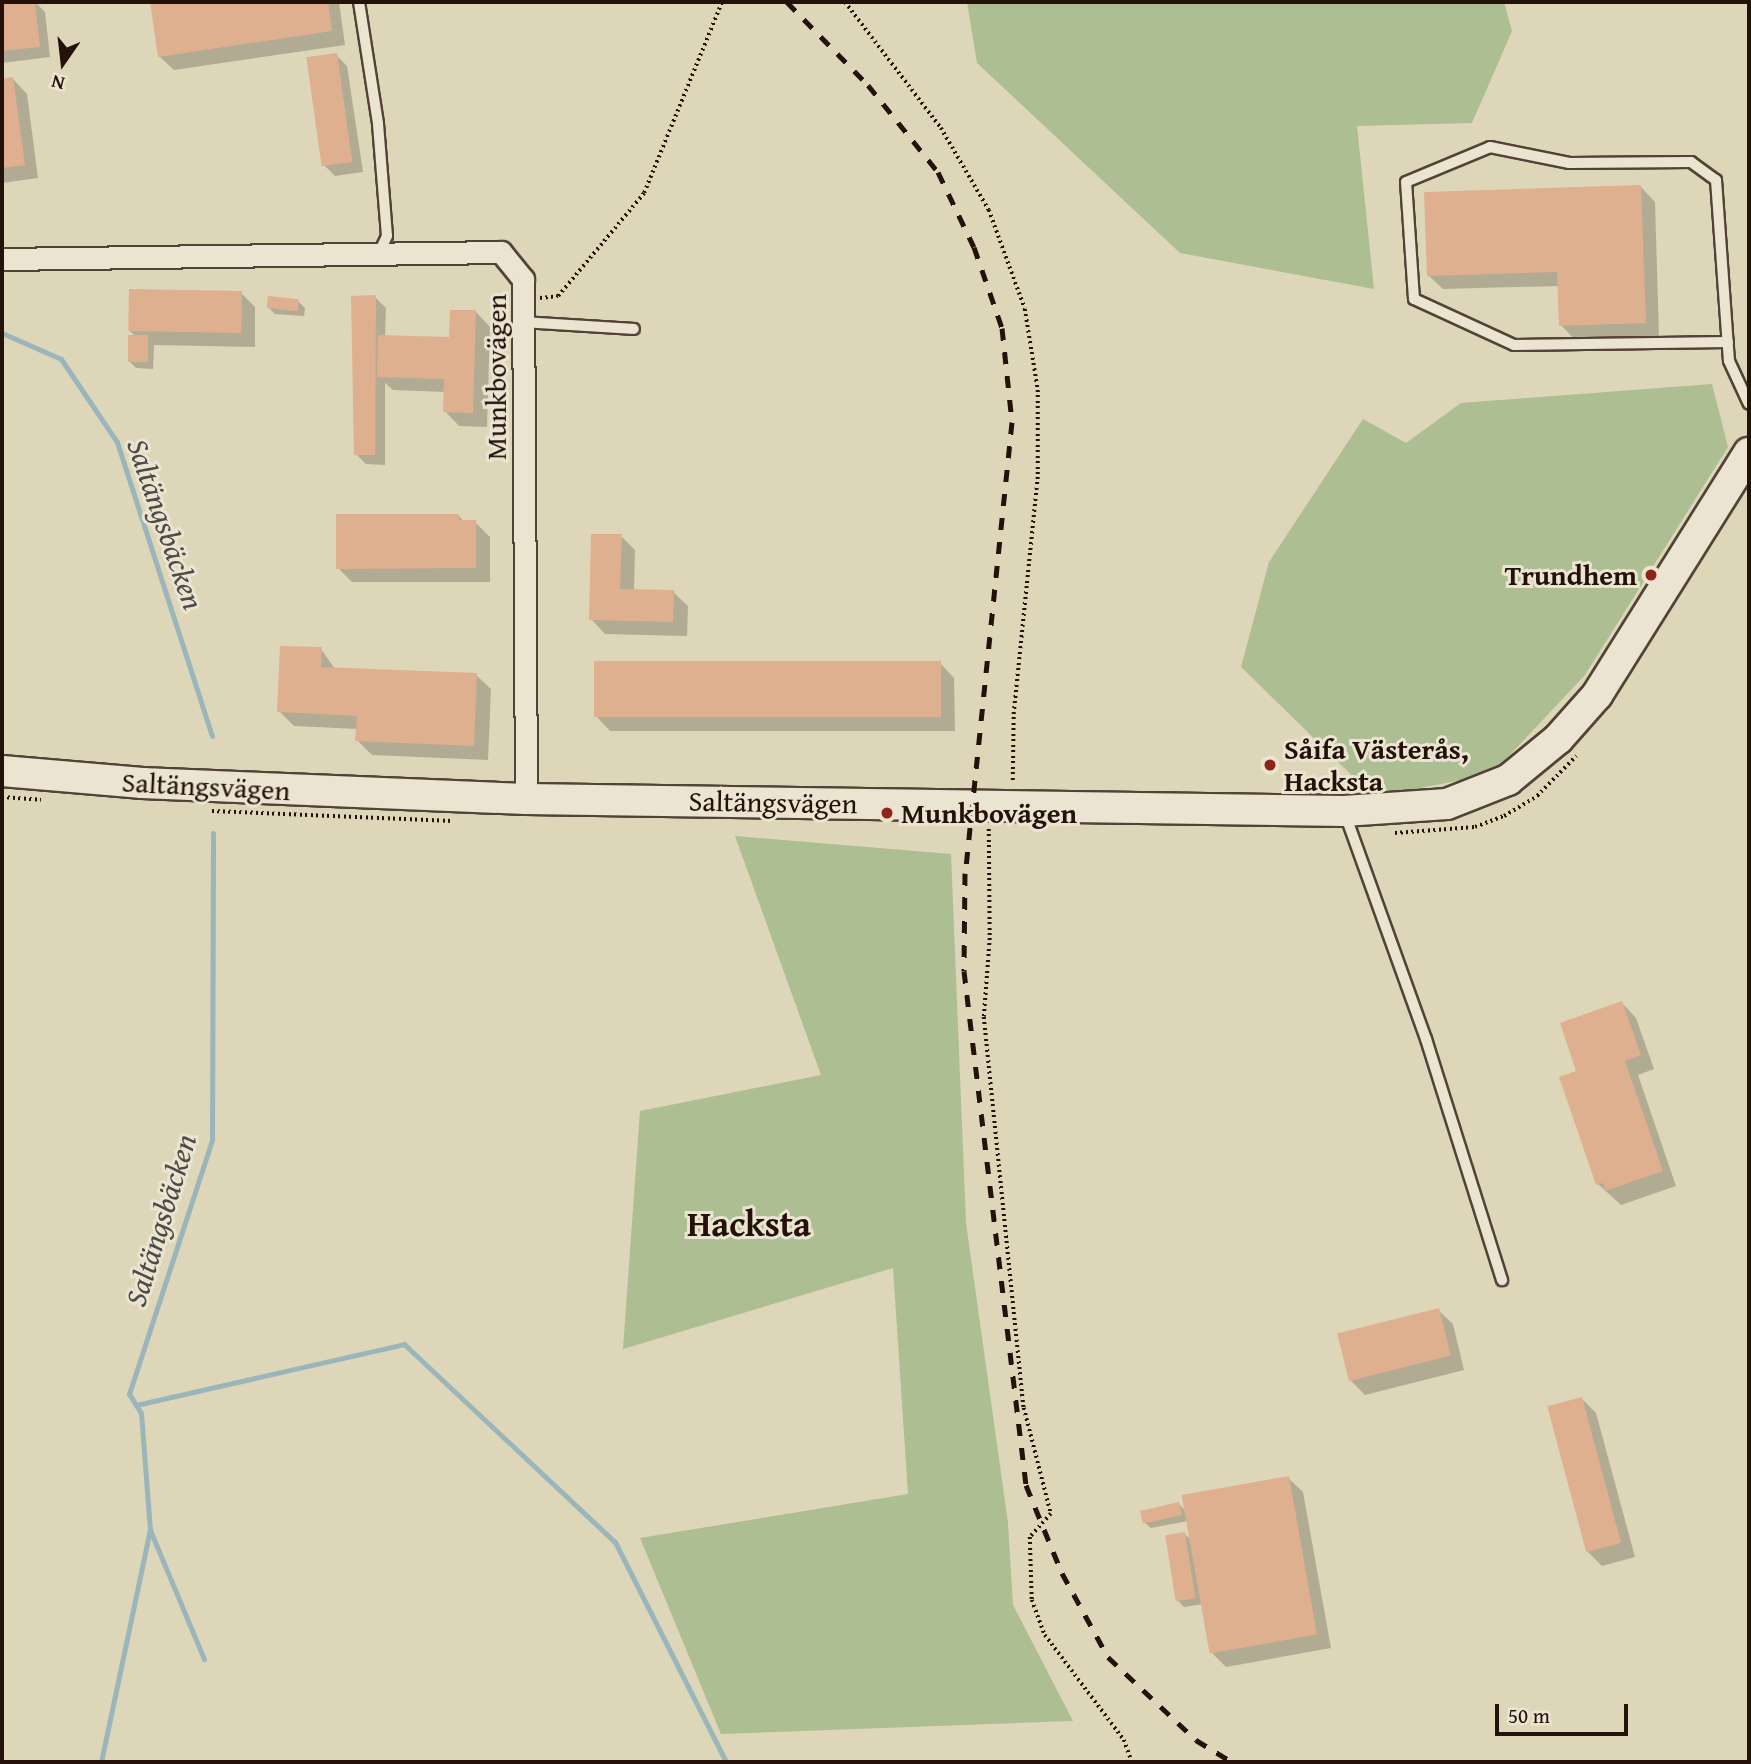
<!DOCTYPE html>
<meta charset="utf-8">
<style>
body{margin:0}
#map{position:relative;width:1751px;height:1764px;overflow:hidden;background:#ded6b8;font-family:"Gentium Book Plus",serif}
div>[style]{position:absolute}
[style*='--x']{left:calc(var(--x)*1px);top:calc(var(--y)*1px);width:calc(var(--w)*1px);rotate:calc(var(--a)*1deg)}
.green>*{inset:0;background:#adbe92}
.shadow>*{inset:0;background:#0003}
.stream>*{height:5px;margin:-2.5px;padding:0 2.5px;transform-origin:2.5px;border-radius:2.5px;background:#9ab6bb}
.building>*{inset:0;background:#deb08f;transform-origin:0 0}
.path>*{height:3.5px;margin-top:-1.75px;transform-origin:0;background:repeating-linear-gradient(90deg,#24120a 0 2px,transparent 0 5.5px)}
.roads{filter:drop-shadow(2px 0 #524336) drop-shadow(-2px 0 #524336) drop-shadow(0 2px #524336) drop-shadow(0 -2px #524336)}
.lane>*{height:10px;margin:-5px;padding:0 5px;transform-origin:5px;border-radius:5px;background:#eae4d1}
.street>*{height:21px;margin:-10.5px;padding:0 10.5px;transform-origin:10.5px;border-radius:10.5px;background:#eae4d1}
.secondary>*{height:30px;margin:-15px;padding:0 15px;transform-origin:15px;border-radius:15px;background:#eae4d1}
.rail>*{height:5px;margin-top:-2.5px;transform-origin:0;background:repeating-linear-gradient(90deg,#24120a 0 12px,transparent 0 24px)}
.dots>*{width:19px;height:19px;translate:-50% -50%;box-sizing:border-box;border:4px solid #eae4d1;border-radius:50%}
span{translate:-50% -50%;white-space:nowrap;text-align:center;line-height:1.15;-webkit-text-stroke:6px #eae4d1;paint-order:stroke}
.street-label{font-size:28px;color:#24120a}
.poi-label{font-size:28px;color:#24120a;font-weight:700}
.right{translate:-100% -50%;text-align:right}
.left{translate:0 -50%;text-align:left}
.water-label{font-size:30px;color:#4d4b48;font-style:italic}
.district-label{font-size:35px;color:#24120a;font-weight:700}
.frame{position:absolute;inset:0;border:4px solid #24120a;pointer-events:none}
.north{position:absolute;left:28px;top:28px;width:70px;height:70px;-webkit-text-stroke:5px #eae4d1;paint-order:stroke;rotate:194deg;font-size:19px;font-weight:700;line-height:28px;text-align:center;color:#24120a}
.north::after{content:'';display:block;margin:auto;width:24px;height:32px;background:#24120a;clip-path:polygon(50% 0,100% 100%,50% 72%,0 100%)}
.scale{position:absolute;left:1495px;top:1704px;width:133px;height:32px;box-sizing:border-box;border:4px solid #24120a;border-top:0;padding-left:9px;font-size:21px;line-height:24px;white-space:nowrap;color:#24120a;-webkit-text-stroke:5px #eae4d1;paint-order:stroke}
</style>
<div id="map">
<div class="green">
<i style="clip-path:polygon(967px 2px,1504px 2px,1512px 31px,1472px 123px,1357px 126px,1374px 289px,1180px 253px,977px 63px)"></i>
<i style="clip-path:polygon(1712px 384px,1728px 447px,1585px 675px,1492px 774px,1374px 797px,1241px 667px,1269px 562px,1363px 419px,1406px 443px,1461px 403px)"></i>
<i style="clip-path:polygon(735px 836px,951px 854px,966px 1223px,1008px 1523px,1013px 1605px,1073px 1721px,721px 1734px,640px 1538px,908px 1494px,893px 1268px,623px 1349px,640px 1111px,821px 1075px)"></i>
</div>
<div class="shadow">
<i style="clip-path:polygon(35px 2px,45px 12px,50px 57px,2px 63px,2px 5px)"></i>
<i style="clip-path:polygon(151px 2px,339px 2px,345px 45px,174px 70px,159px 56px)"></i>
<i style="clip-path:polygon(336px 55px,347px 66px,363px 172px,335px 176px,324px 165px)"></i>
<i style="clip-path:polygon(13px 79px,27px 94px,38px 178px,2px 183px,2px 81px)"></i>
<i style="clip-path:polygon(1641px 187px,1655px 202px,1659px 337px,1575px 340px,1561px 325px,1560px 286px,1443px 289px,1428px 275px)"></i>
<i style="clip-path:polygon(241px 293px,255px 307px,255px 347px,154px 345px,153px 369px,136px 368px,129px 361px,136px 337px,130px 331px)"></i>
<i style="clip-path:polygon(375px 297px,386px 308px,385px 337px,451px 338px,476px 312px,490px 327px,487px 427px,459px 426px,445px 411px,446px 392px,393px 390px,385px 383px,385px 465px,366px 464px,356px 454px)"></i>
<i style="clip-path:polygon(298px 301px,305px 308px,304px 316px,275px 314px,268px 307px)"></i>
<i style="clip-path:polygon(458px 515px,464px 522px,475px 522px,490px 537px,490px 582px,352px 582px,338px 568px)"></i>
<i style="clip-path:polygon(621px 536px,635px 550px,634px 591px,673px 592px,688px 606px,687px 636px,605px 634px,591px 619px)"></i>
<i style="clip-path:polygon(321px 649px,335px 669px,476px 675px,491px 689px,488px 760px,372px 755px,357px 740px,358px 729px,294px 726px,279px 711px)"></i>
<i style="clip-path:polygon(940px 663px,954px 678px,955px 731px,610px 731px,596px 716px)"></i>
<i style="clip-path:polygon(1622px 1003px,1636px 1018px,1654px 1069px,1638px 1075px,1676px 1186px,1621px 1205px,1598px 1184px,1578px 1072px)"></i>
<i style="clip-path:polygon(1438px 1310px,1453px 1324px,1464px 1370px,1365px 1395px,1351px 1381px)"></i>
<i style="clip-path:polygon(1582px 1399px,1596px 1413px,1635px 1557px,1602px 1566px,1588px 1552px)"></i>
<i style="clip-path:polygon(1288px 1478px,1303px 1492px,1331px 1648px,1226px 1667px,1212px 1653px,1203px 1604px,1184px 1607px,1178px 1601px,1185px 1534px,1192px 1541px,1188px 1521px,1151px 1528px,1144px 1522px,1179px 1504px,1187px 1512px)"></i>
</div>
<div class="stream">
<i style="--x:2;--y:333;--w:64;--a:23.8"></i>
<i style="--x:61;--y:359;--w:100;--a:56"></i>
<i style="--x:117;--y:442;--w:309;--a:72.1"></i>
<i style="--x:136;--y:1405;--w:275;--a:-12.8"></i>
<i style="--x:404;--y:1344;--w:289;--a:43.2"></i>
<i style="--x:615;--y:1542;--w:246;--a:63.2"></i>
<i style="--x:150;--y:1530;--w:140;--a:67.3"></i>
<i style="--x:101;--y:1762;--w:237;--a:-78.1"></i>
<i style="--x:150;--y:1530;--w:117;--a:-94.4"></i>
<i style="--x:141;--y:1413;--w:22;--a:-122"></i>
<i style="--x:129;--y:1394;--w:267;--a:-71.9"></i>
<i style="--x:212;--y:1140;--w:307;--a:-89.8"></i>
</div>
<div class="building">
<i style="clip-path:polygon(35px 2px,40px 47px,2px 51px,2px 3px)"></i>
<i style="clip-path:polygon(150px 2px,328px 2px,332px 31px,158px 57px)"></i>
<i style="left:337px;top:53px;width:110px;height:31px;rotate:82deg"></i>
<i style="clip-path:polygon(13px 77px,25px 165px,2px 168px,2px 79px)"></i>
<i style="clip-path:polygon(1641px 185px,1646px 323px,1559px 326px,1557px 272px,1427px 276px,1424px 192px)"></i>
<i style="left:129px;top:289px;width:113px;height:42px;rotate:1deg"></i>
<i style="clip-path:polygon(376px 295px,375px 455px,354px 455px,351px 296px)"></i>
<i style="left:268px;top:296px;width:31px;height:12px;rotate:6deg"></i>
<i style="clip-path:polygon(450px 310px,476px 310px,473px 413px,443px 412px,444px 379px,377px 377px,378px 335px,449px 337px)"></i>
<i style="left:128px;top:335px;width:20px;height:27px"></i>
<i style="clip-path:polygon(336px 514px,458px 514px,459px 520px,476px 520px,476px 568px,336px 569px)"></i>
<i style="clip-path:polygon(591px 534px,622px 534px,620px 589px,674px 590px,673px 622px,589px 620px)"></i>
<i style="clip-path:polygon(280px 646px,322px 647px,321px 667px,477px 673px,474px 746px,355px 741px,357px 716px,277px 712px)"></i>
<i style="left:594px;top:661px;width:347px;height:56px"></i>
<i style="clip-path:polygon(1622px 1001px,1641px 1055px,1625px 1061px,1663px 1171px,1605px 1191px,1603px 1183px,1596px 1185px,1559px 1077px,1576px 1071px,1560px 1023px)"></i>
<i style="left:1439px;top:1308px;width:49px;height:105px;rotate:76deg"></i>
<i style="left:1582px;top:1397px;width:151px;height:36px;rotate:75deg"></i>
<i style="left:1289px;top:1476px;width:161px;height:109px;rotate:80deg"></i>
<i style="left:1179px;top:1502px;width:13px;height:40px;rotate:77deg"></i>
<i style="left:1185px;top:1532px;width:67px;height:20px;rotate:81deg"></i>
</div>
<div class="path">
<i style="--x:845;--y:2;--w:158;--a:52.7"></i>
<i style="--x:941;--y:128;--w:95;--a:59.7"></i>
<i style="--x:989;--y:210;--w:105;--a:70"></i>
<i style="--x:1025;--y:309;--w:82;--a:80.9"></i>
<i style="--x:1038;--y:390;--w:87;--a:90"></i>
<i style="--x:1038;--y:477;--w:236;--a:95.8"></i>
<i style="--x:1014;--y:712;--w:70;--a:90.8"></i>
<i style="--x:540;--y:298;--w:18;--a:-6"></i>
<i style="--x:558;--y:296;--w:134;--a:-50.1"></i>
<i style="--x:644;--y:193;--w:206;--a:-67.8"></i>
<i style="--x:2;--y:797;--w:39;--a:4"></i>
<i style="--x:212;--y:811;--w:241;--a:2.4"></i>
<i style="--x:989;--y:829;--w:109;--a:89.5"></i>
<i style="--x:990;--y:938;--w:79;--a:94.3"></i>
<i style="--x:984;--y:1017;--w:393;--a:84.2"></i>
<i style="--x:1024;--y:1408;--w:109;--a:75.7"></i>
<i style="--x:1051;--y:1514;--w:31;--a:132"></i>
<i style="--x:1030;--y:1537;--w:63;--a:88.2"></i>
<i style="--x:1032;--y:1600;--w:37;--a:70"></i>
<i style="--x:1045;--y:1635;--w:131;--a:53"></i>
<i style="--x:1124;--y:1740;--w:23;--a:70"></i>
<i style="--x:1395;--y:833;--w:80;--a:-4.3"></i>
<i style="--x:1475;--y:827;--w:31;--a:-21"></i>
<i style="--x:1504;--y:816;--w:39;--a:-31"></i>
<i style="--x:1537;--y:796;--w:56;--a:-45.7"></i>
</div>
<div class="roads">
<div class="lane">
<i style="--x:359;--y:2;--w:123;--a:81.1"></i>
<i style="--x:378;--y:124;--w:112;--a:85.4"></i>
<i style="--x:387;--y:236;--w:19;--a:115"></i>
<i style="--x:523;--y:322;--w:111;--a:3.6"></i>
<i style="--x:1728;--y:342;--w:214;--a:179.2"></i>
<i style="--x:1514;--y:345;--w:110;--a:-155.3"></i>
<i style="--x:1414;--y:299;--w:117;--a:-93.9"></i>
<i style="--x:1406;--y:182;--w:91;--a:-22.6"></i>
<i style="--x:1490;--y:147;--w:81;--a:11.4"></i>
<i style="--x:1569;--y:163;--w:122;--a:-0.5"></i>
<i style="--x:1691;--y:162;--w:31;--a:36"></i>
<i style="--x:1716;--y:180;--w:181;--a:85.9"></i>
<i style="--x:1729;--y:361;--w:47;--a:65.1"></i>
<i style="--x:1345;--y:814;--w:239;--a:70.2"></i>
<i style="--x:1426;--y:1039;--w:253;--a:72.5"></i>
</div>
<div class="street">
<i style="--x:2;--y:259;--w:499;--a:-0.8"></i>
<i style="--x:501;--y:252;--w:35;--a:51"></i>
<i style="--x:523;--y:279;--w:520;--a:89.67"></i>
</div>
<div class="secondary">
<i style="--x:2;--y:771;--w:141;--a:4.9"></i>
<i style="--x:142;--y:783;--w:384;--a:2.4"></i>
<i style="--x:526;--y:799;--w:818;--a:0.84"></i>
<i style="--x:1344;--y:811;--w:103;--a:-3.9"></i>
<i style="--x:1447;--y:804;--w:66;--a:-21.5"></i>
<i style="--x:1508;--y:780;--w:65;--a:-39.4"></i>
<i style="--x:1558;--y:739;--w:59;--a:-48.4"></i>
<i style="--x:1597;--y:695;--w:286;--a:-57.9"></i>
</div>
</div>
<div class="rail">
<i style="--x:787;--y:2;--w:116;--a:45.7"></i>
<i style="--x:868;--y:85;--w:112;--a:51.2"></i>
<i style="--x:938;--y:172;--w:83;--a:64.4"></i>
<i style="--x:974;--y:247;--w:86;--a:70.9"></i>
<i style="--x:1002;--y:328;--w:95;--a:83.9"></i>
<i style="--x:1012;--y:422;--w:453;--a:95.9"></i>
<i style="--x:965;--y:873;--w:98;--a:90.6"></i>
<i style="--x:964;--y:971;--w:518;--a:83.12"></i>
<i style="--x:1026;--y:1485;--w:95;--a:67.8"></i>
<i style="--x:1062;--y:1573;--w:96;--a:61.3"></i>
<i style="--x:1108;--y:1657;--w:121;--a:43.3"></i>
<i style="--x:1196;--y:1740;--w:42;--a:31.4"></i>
</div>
<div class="dots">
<i style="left:1651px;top:575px;background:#8f2418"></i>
<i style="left:1270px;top:765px;background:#8f2418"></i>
<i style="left:887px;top:813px;background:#8f2418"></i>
</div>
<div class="street-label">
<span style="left:496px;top:377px;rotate:-90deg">Munkbovägen</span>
<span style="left:206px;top:786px;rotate:3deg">Saltängsvägen</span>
<span style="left:773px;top:802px;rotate:1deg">Saltängsvägen</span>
</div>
<div class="poi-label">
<span class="right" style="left:1637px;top:575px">Trundhem</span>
<span class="left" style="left:1284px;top:765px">Såifa Västerås,<br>Hacksta</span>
<span class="left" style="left:901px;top:813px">Munkbovägen</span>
</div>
<div class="water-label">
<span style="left:166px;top:524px;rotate:71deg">Saltängsbäcken</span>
<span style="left:160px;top:1220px;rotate:-73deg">Saltängsbäcken</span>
</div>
<div class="district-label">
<span style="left:749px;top:1224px">Hacksta</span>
</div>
<div class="frame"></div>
<div class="north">N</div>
<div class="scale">50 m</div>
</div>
